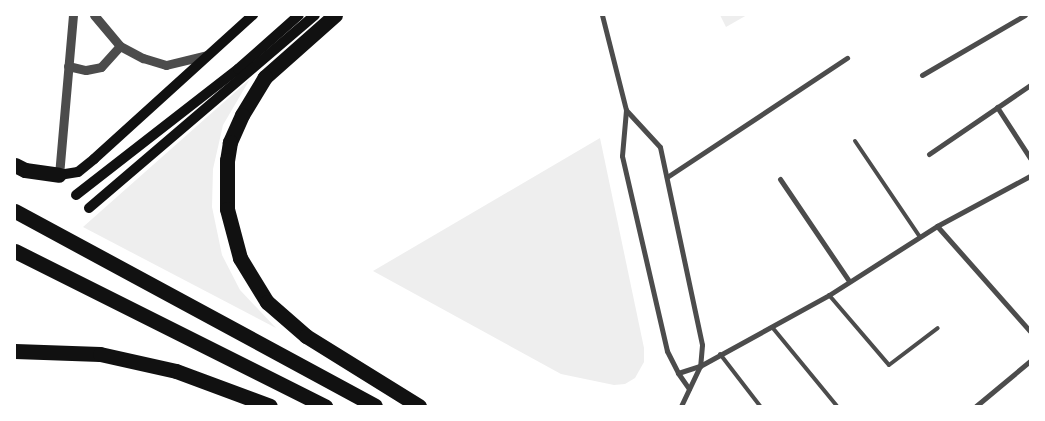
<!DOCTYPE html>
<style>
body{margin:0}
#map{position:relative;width:1045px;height:421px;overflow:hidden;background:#fff;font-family:Commissioner,sans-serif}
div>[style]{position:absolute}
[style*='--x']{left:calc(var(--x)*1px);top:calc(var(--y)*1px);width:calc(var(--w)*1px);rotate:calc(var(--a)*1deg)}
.green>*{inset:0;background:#eee}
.service>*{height:4px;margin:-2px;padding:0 2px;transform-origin:2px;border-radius:2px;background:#4c4c4c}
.minor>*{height:5px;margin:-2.5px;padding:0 2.5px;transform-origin:2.5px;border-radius:2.5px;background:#4c4c4c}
.tertiary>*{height:9px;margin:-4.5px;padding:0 4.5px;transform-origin:4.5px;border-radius:4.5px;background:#4c4c4c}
.secondary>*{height:10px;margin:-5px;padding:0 5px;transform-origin:5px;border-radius:5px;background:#111}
.motorway>*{height:15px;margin:-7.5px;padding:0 7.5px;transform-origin:7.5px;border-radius:7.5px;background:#111}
span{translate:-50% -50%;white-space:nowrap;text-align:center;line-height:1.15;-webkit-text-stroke:5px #fff;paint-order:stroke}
.frame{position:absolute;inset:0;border:16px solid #fff;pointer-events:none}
</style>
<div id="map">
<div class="green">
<i style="clip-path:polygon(720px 15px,747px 15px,726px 27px)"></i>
<i style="clip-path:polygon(250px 79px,223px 125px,213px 169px,212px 207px,222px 255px,240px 290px,276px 328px,83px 227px)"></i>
<i style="clip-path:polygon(600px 138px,644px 348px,644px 362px,635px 378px,625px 384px,614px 385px,561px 374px,373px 271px)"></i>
</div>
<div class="service">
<i style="--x:855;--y:141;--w:116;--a:55.9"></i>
<i style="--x:829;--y:295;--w:92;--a:49.4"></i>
<i style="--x:889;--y:365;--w:61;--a:-37.1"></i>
<i style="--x:772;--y:327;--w:102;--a:50.6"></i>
<i style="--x:720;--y:354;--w:66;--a:52.4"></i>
</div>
<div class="minor">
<i style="--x:602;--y:15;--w:98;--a:75.8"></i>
<i style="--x:626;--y:110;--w:46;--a:95"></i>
<i style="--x:622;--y:156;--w:200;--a:77"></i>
<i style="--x:667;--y:351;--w:25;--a:63"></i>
<i style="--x:678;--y:373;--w:19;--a:55"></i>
<i style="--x:922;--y:75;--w:119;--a:-30.2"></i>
<i style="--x:997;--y:107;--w:61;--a:57.1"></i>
<i style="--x:626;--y:110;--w:50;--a:47.4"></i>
<i style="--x:660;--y:147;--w:202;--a:78"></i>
<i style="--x:702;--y:345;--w:21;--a:95"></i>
<i style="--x:700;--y:366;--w:44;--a:115.4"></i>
<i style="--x:929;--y:154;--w:122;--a:-34.3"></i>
<i style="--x:667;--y:177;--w:216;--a:-33.5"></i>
<i style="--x:780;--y:179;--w:123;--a:55.9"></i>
<i style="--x:937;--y:226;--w:140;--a:48.5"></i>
<i style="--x:678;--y:373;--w:23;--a:-18"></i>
<i style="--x:700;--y:366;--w:147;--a:-28.8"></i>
<i style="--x:829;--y:295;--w:128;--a:-32.6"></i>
<i style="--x:937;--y:226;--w:106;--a:-28.3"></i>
<i style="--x:976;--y:406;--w:70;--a:-39.8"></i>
</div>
<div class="tertiary">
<i style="--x:94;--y:15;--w:40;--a:50"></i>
<i style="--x:120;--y:46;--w:26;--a:28"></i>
<i style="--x:143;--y:58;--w:24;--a:17"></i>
<i style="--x:166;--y:65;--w:42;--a:-13.7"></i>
<i style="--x:68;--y:66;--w:18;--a:13"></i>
<i style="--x:86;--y:70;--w:15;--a:-11"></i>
<i style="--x:101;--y:67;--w:28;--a:-48"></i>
<i style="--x:59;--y:175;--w:161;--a:-85"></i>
</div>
<div class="secondary">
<i style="--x:59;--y:175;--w:19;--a:-9"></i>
<i style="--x:78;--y:172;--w:21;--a:-39"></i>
<i style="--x:94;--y:159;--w:215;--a:-42.2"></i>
<i style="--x:76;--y:195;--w:205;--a:-37.9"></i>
<i style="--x:238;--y:69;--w:81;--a:-41.5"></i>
<i style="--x:89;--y:208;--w:297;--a:-40.5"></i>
</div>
<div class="motorway">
<i style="--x:335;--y:15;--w:94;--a:138.5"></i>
<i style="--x:265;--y:77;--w:44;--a:121.2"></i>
<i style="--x:242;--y:115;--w:30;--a:114"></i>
<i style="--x:230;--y:142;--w:18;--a:99"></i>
<i style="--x:227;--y:160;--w:49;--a:90"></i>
<i style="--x:227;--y:209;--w:51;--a:75.1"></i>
<i style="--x:240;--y:258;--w:52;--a:58.5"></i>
<i style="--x:267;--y:302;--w:52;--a:41.1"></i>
<i style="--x:306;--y:336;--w:133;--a:31.8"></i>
<i style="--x:15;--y:165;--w:11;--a:27"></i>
<i style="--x:25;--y:170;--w:34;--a:8"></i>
<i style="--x:15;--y:211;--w:409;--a:28.4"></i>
<i style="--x:15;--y:251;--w:347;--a:26.6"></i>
<i style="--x:15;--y:351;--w:85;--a:2"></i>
<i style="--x:100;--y:354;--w:78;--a:12.6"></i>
<i style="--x:176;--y:371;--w:100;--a:20.4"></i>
</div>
<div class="frame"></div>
</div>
